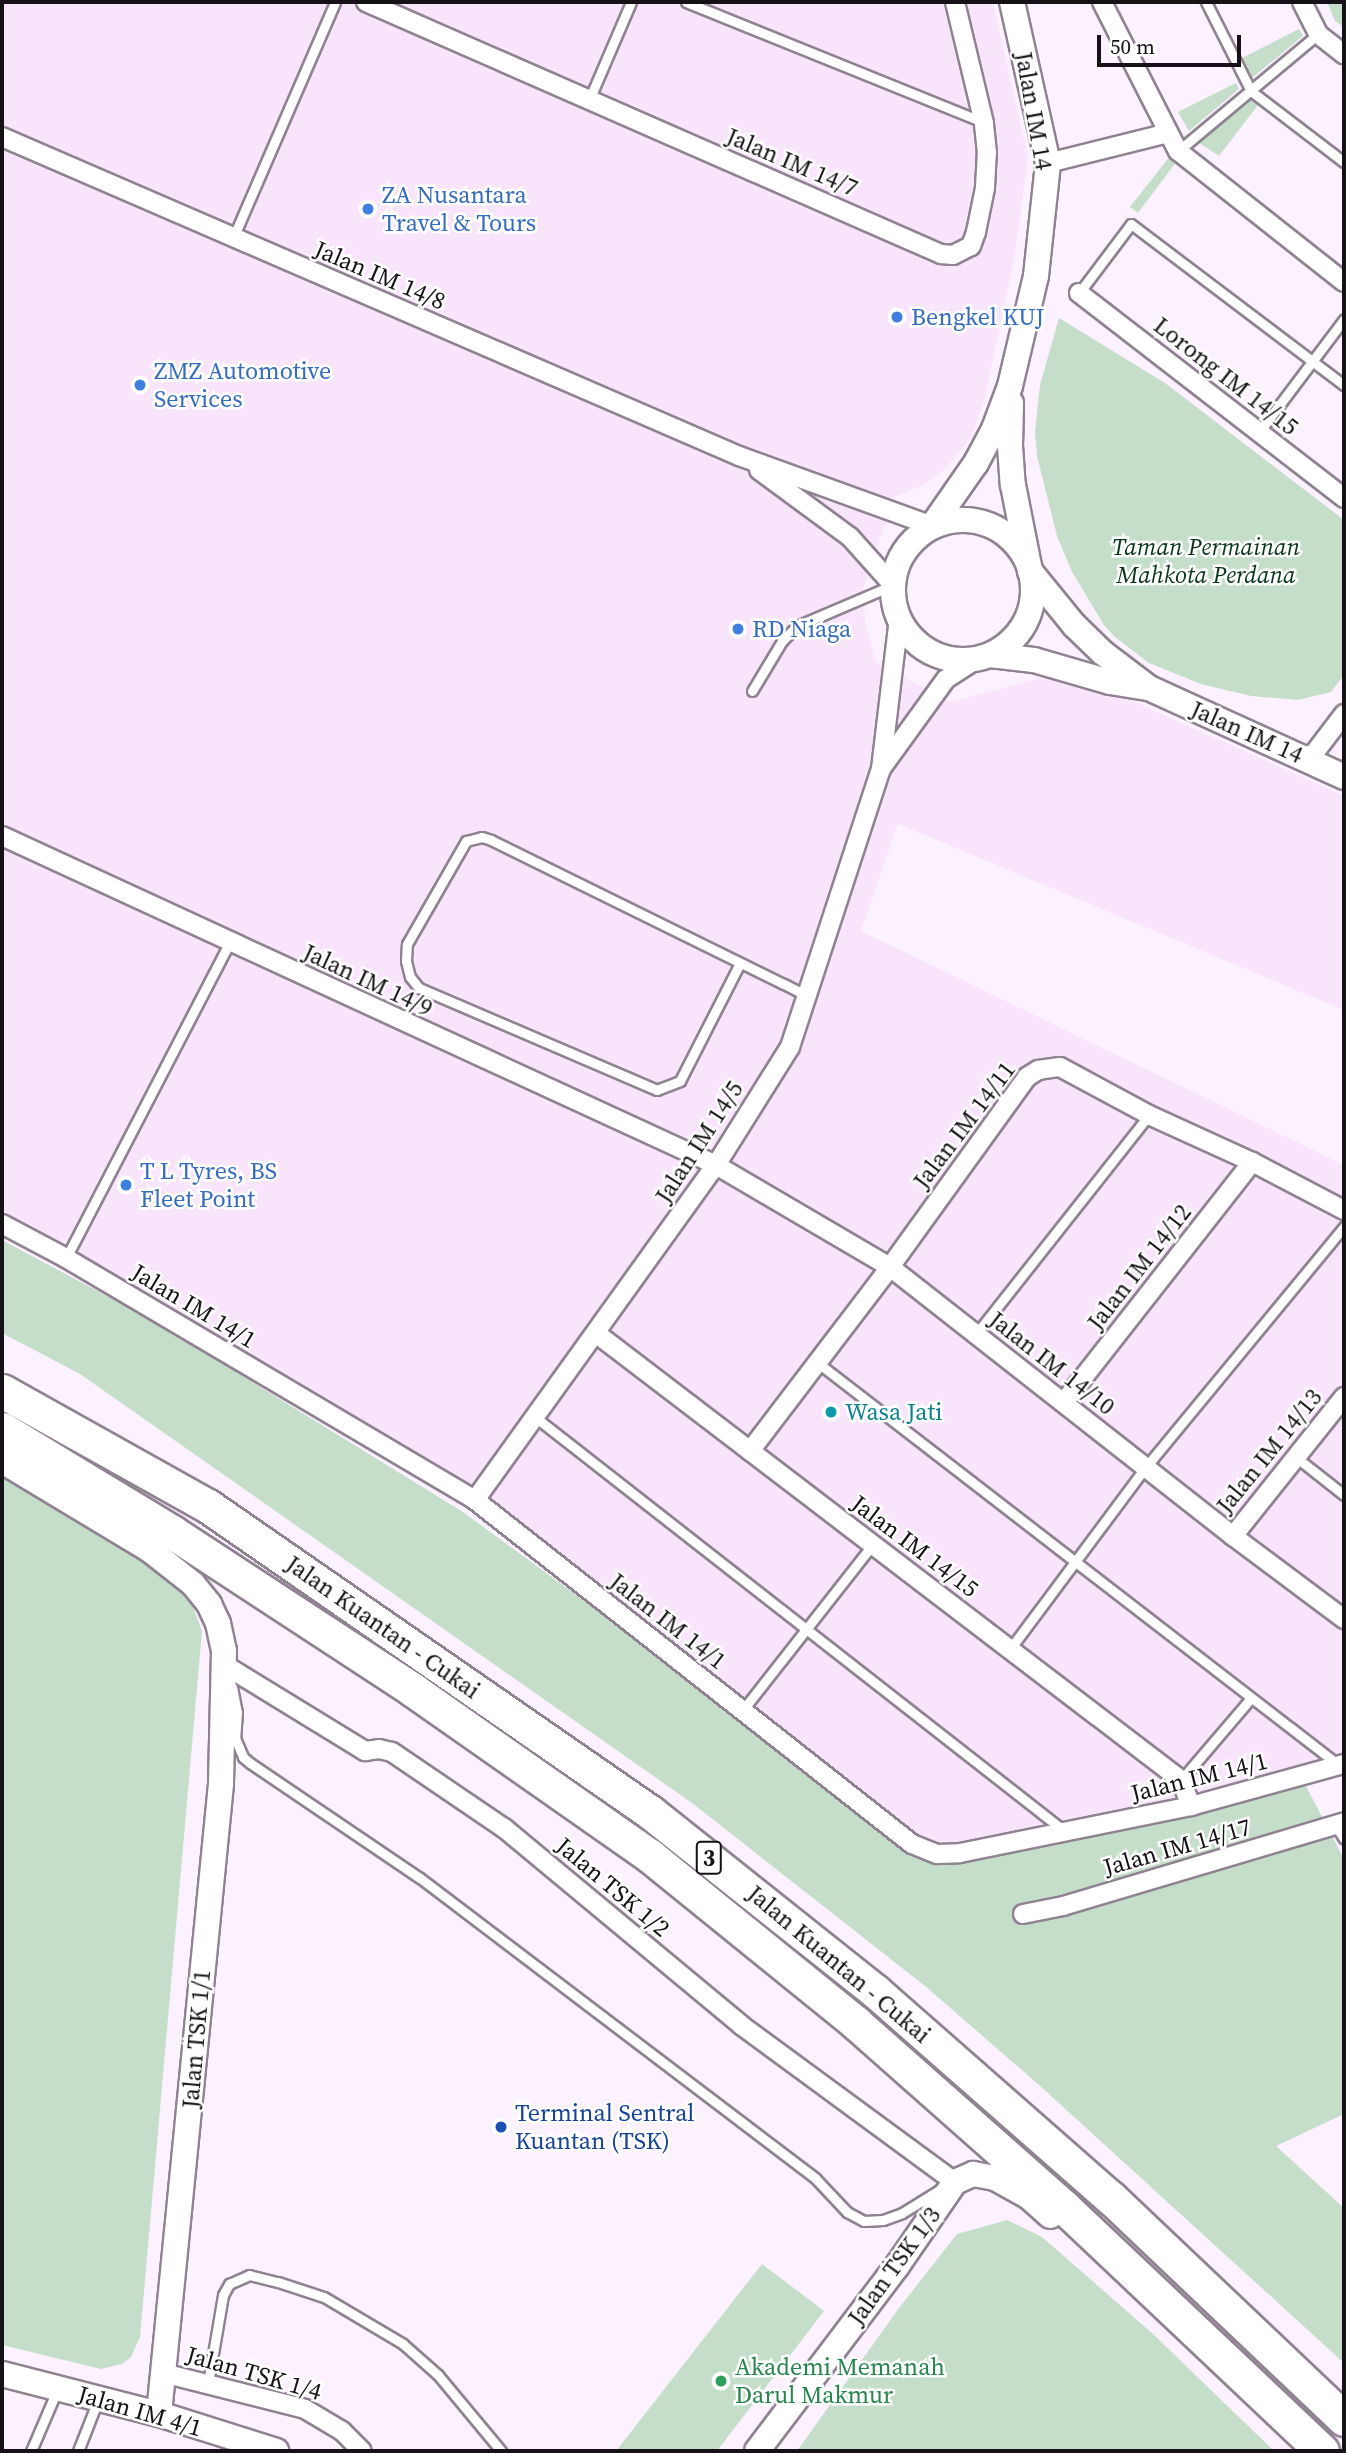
<!DOCTYPE html>
<style>
body{margin:0}
#map{position:relative;width:1346px;height:2453px;overflow:hidden;background:#fcf1fe;font-family:"Source Serif 4",serif}
div>[style]{position:absolute}
[style*='--x']{left:calc(var(--x)*1px);top:calc(var(--y)*1px);width:calc(var(--w)*1px);rotate:calc(var(--a)*1deg)}
.built>*{inset:0;background:#f8e5fb}
.green>*{inset:0;background:#c5deca}
.roads{filter:drop-shadow(2px 0 #8f8291) drop-shadow(-2px 0 #8f8291) drop-shadow(0 2px #8f8291) drop-shadow(0 -2px #8f8291)}
.lane>*{height:9px;margin:-4.5px;padding:0 4.5px;transform-origin:4.5px;border-radius:4.5px;background:#fff}
.street>*{height:18px;margin:-9px;padding:0 9px;transform-origin:9px;border-radius:9px;background:#fff}
.secondary>*{height:24px;margin:-12px;padding:0 12px;transform-origin:12px;border-radius:12px;background:#fff}
.secondary>.ring{margin:-12px;padding:0;box-sizing:content-box;background:none;border:24px solid #fff;border-radius:50%}
.highway>*{height:33px;margin:-16.5px;padding:0 16.5px;transform-origin:16.5px;border-radius:16.5px;background:#fff}
.dots>*{width:19px;height:19px;translate:-50% -50%;box-sizing:border-box;border:4px solid #fff;border-radius:50%}
span{translate:-50% -50%;white-space:nowrap;text-align:center;line-height:1.15;-webkit-text-stroke:5px #fff;paint-order:stroke}
.shield-label span{padding:2px 5px;background:#fff;border:2px solid;border-radius:5px;-webkit-text-stroke-width:0}
.shield-label{font-size:23px;color:#151116;font-weight:700}
.street-label{font-size:24px;color:#151116}
.shop-label{font-size:24px;color:#366cbe}
.left{translate:0 -50%;text-align:left}
.park-label{font-size:24px;color:#09361a;font-style:italic}
.culture-label{font-size:24px;color:#0d838f}
.transit-label{font-size:24px;color:#164399}
.leisure-label{font-size:24px;color:#27864d}
.frame{position:absolute;inset:0;border:4px solid #151116;pointer-events:none}
.scale{position:absolute;left:1097px;top:35px;width:144px;height:32px;box-sizing:border-box;border:4px solid #151116;border-top:0;padding-left:9px;font-size:21px;line-height:24px;white-space:nowrap;color:#151116;-webkit-text-stroke:5px #fff;paint-order:stroke}
</style>
<div id="map">
<div class="built">
<i style="clip-path:polygon(2px 2px,993px 2px,1028px 158px,1014px 261px,985px 397px,972px 437px,945px 469px,923px 485px,894px 497px,863px 589px,865px 620px,876px 662px,950px 702px,1044px 677px,1062px 676px,1095px 684px,1344px 796px,1344px 1010px,898px 824px,861px 931px,1344px 1165px,1344px 1764px,937px 1854px,475px 1500px,2px 1223px)"></i>
</div>
<div class="green">
<i style="clip-path:polygon(1327px 2px,1344px 2px,1344px 27px,1335px 21px)"></i>
<i style="clip-path:polygon(1299px 29px,1303px 36px,1252px 78px,1242px 58px)"></i>
<i style="clip-path:polygon(1236px 83px,1239px 89px,1189px 131px,1178px 112px)"></i>
<i style="clip-path:polygon(1250px 98px,1258px 105px,1219px 156px,1198px 142px)"></i>
<i style="clip-path:polygon(1170px 156px,1177px 161px,1138px 213px,1130px 207px)"></i>
<i style="clip-path:polygon(1059px 318px,1165px 383px,1344px 520px,1344px 675px,1331px 692px,1298px 700px,1251px 696px,1201px 684px,1149px 663px,1115px 637px,1104px 625px,1072px 572px,1057px 536px,1037px 456px,1035px 432px,1040px 385px)"></i>
<i style="clip-path:polygon(2px 1240px,150px 1319px,463px 1512px,695px 1682px,910px 1854px,933px 1863px,957px 1864px,1192px 1816px,1306px 1786px,1344px 1859px,1344px 2114px,1276px 2146px,1344px 2208px,1344px 2363px,1039px 2085px,925px 1986px,692px 1803px,80px 1374px,2px 1333px)"></i>
<i style="clip-path:polygon(2px 1477px,167px 1576px,190px 1598px,202px 1631px,140px 2337px,131px 2357px,122px 2364px,101px 2369px,2px 2345px)"></i>
<i style="clip-path:polygon(1007px 2220px,1042px 2237px,1153px 2334px,1274px 2451px,797px 2451px,899px 2308px,957px 2234px)"></i>
<i style="clip-path:polygon(762px 2264px,824px 2311px,717px 2451px,616px 2451px)"></i>
</div>
<div class="roads">
<div class="lane">
<i style="--x:686;--y:2;--w:320;--a:22"></i>
<i style="--x:1206;--y:2;--w:100;--a:63.2"></i>
<i style="--x:1251;--y:91;--w:117;--a:37.4"></i>
<i style="--x:589;--y:100;--w:107;--a:-66.8"></i>
<i style="--x:1178;--y:151;--w:182;--a:-39.9"></i>
<i style="--x:233;--y:238;--w:257;--a:-66.6"></i>
<i style="--x:1079;--y:293;--w:86;--a:-53"></i>
<i style="--x:1131;--y:224;--w:267;--a:37.1"></i>
<i style="--x:1259;--y:432;--w:141;--a:-53"></i>
<i style="--x:752;--y:691;--w:58;--a:-59"></i>
<i style="--x:782;--y:641;--w:21;--a:-45"></i>
<i style="--x:797;--y:626;--w:104;--a:-23.1"></i>
<i style="--x:740;--y:963;--w:132;--a:117"></i>
<i style="--x:680;--y:1081;--w:25;--a:159"></i>
<i style="--x:657;--y:1090;--w:259;--a:-156.8"></i>
<i style="--x:419;--y:988;--w:14;--a:-129"></i>
<i style="--x:410;--y:977;--w:16;--a:-104"></i>
<i style="--x:406;--y:961;--w:17;--a:-87"></i>
<i style="--x:407;--y:944;--w:119;--a:-60.2"></i>
<i style="--x:466;--y:841;--w:16;--a:-14"></i>
<i style="--x:482;--y:837;--w:9;--a:18"></i>
<i style="--x:491;--y:840;--w:326;--a:26.2"></i>
<i style="--x:784;--y:984;--w:27;--a:27"></i>
<i style="--x:66;--y:1258;--w:355;--a:-62.6"></i>
<i style="--x:976;--y:1334;--w:279;--a:-51.7"></i>
<i style="--x:818;--y:1363;--w:659;--a:37.67"></i>
<i style="--x:535;--y:1417;--w:670;--a:38.03"></i>
<i style="--x:1297;--y:1458;--w:60;--a:38.2"></i>
<i style="--x:1010;--y:1649;--w:226;--a:-53.3"></i>
<i style="--x:1145;--y:1468;--w:313;--a:-50.5"></i>
<i style="--x:232;--y:1687;--w:25;--a:79"></i>
<i style="--x:237;--y:1712;--w:26;--a:94"></i>
<i style="--x:235;--y:1738;--w:21;--a:67"></i>
<i style="--x:243;--y:1757;--w:9;--a:41"></i>
<i style="--x:250;--y:1763;--w:205;--a:34.1"></i>
<i style="--x:420;--y:1878;--w:496;--a:37.2"></i>
<i style="--x:815;--y:2178;--w:47;--a:46.7"></i>
<i style="--x:847;--y:2212;--w:19;--a:28"></i>
<i style="--x:864;--y:2221;--w:19;--a:-3"></i>
<i style="--x:883;--y:2220;--w:20;--a:-20"></i>
<i style="--x:902;--y:2213;--w:46;--a:-31.6"></i>
<i style="--x:742;--y:1711;--w:212;--a:-51.9"></i>
<i style="--x:1181;--y:1780;--w:108;--a:-49.5"></i>
<i style="--x:1336;--y:1826;--w:15;--a:58"></i>
<i style="--x:208;--y:2383;--w:89;--a:-80.3"></i>
<i style="--x:223;--y:2295;--w:13;--a:-61"></i>
<i style="--x:229;--y:2284;--w:22;--a:-24"></i>
<i style="--x:249;--y:2275;--w:30;--a:14"></i>
<i style="--x:278;--y:2282;--w:48;--a:18.1"></i>
<i style="--x:324;--y:2297;--w:92;--a:30.7"></i>
<i style="--x:403;--y:2344;--w:47;--a:41.5"></i>
<i style="--x:438;--y:2375;--w:99;--a:50.3"></i>
<i style="--x:31;--y:2451;--w:69;--a:-66.8"></i>
<i style="--x:78;--y:2451;--w:55;--a:-68.6"></i>
</div>
<div class="street">
<i style="--x:366;--y:2;--w:628;--a:23.67"></i>
<i style="--x:941;--y:254;--w:12;--a:5"></i>
<i style="--x:953;--y:255;--w:20;--a:-27"></i>
<i style="--x:971;--y:246;--w:15;--a:-70"></i>
<i style="--x:976;--y:232;--w:45;--a:-78.4"></i>
<i style="--x:985;--y:188;--w:35;--a:-87"></i>
<i style="--x:987;--y:153;--w:30;--a:-96"></i>
<i style="--x:984;--y:123;--w:124;--a:-103.5"></i>
<i style="--x:1102;--y:2;--w:167;--a:63"></i>
<i style="--x:1178;--y:151;--w:211;--a:38.3"></i>
<i style="--x:1302;--y:2;--w:36;--a:63"></i>
<i style="--x:1318;--y:34;--w:33;--a:38"></i>
<i style="--x:2;--y:137;--w:803;--a:23.4"></i>
<i style="--x:739;--y:456;--w:205;--a:19.9"></i>
<i style="--x:1048;--y:163;--w:124;--a:-14"></i>
<i style="--x:1079;--y:293;--w:335;--a:37.7"></i>
<i style="--x:759;--y:470;--w:113;--a:36.4"></i>
<i style="--x:850;--y:537;--w:64;--a:48.1"></i>
<i style="--x:1309;--y:760;--w:58;--a:-52.7"></i>
<i style="--x:883;--y:766;--w:107;--a:-54.1"></i>
<i style="--x:946;--y:679;--w:37;--a:-33"></i>
<i style="--x:2;--y:836;--w:786;--a:24.74"></i>
<i style="--x:716;--y:1165;--w:202;--a:30.4"></i>
<i style="--x:890;--y:1267;--w:436;--a:38.1"></i>
<i style="--x:1233;--y:1536;--w:139;--a:36.8"></i>
<i style="--x:2;--y:1224;--w:72;--a:28"></i>
<i style="--x:66;--y:1258;--w:475;--a:30.6"></i>
<i style="--x:475;--y:1500;--w:556;--a:38.21"></i>
<i style="--x:912;--y:1844;--w:27;--a:22"></i>
<i style="--x:937;--y:1854;--w:23;--a:-2"></i>
<i style="--x:960;--y:1853;--w:236;--a:-11.5"></i>
<i style="--x:1191;--y:1806;--w:159;--a:-15.4"></i>
<i style="--x:597;--y:1334;--w:735;--a:37.37"></i>
<i style="--x:1181;--y:1780;--w:28;--a:69"></i>
<i style="--x:1064;--y:1402;--w:305;--a:-51.9"></i>
<i style="--x:750;--y:1451;--w:231;--a:-52.7"></i>
<i style="--x:890;--y:1267;--w:234;--a:-54.2"></i>
<i style="--x:1027;--y:1077;--w:13;--a:-32"></i>
<i style="--x:1038;--y:1070;--w:22;--a:-8"></i>
<i style="--x:1060;--y:1067;--w:101;--a:28.3"></i>
<i style="--x:1149;--y:1115;--w:113;--a:24.5"></i>
<i style="--x:1252;--y:1162;--w:104;--a:27.6"></i>
<i style="--x:475;--y:1500;--w:413;--a:-54.3"></i>
<i style="--x:716;--y:1165;--w:139;--a:-57.9"></i>
<i style="--x:790;--y:1047;--w:293;--a:-71.9"></i>
<i style="--x:881;--y:769;--w:153;--a:-83.2"></i>
<i style="--x:1233;--y:1536;--w:178;--a:-51.4"></i>
<i style="--x:223;--y:1664;--w:167;--a:31.5"></i>
<i style="--x:365;--y:1751;--w:14;--a:-8"></i>
<i style="--x:379;--y:1749;--w:13;--a:13"></i>
<i style="--x:392;--y:1752;--w:135;--a:34.2"></i>
<i style="--x:504;--y:1828;--w:308;--a:39.7"></i>
<i style="--x:741;--y:2025;--w:265;--a:36.3"></i>
<i style="--x:1023;--y:1914;--w:41;--a:-11.3"></i>
<i style="--x:1063;--y:1906;--w:293;--a:-16.6"></i>
<i style="--x:163;--y:2373;--w:146;--a:14.2"></i>
<i style="--x:305;--y:2409;--w:43;--a:30.7"></i>
<i style="--x:342;--y:2431;--w:28;--a:45"></i>
</div>
<div class="secondary">
<i style="--x:1011;--y:403;--w:43;--a:91.3"></i>
<i style="--x:1010;--y:446;--w:39;--a:86"></i>
<i style="--x:1013;--y:485;--w:88;--a:78.8"></i>
<i style="--x:1030;--y:571;--w:70;--a:50.8"></i>
<i style="--x:1074;--y:625;--w:40;--a:44"></i>
<i style="--x:1103;--y:653;--w:58;--a:37.3"></i>
<i class="ring" style="left:893px;top:520px;width:116px;height:116px"></i>
<i style="--x:932;--y:526;--w:77;--a:-55.1"></i>
<i style="--x:976;--y:463;--w:38;--a:-62"></i>
<i style="--x:994;--y:429;--w:46;--a:-69.6"></i>
<i style="--x:1010;--y:386;--w:113;--a:-76.7"></i>
<i style="--x:1036;--y:276;--w:114;--a:-83.9"></i>
<i style="--x:1048;--y:163;--w:165;--a:-102.6"></i>
<i style="--x:990;--y:655;--w:44;--a:6.5"></i>
<i style="--x:1034;--y:660;--w:79;--a:16.1"></i>
<i style="--x:1110;--y:682;--w:39;--a:9"></i>
<i style="--x:1149;--y:688;--w:214;--a:24.5"></i>
<i style="--x:2;--y:1461;--w:173;--a:31"></i>
<i style="--x:150;--y:1550;--w:55;--a:38.3"></i>
<i style="--x:193;--y:1584;--w:26;--a:51"></i>
<i style="--x:209;--y:1604;--w:21;--a:65"></i>
<i style="--x:218;--y:1623;--w:29;--a:78"></i>
<i style="--x:224;--y:1651;--w:133;--a:91.3"></i>
<i style="--x:221;--y:1784;--w:633;--a:95.62"></i>
<i style="--x:2;--y:2374;--w:162;--a:14.3"></i>
<i style="--x:159;--y:2414;--w:123;--a:17.5"></i>
<i style="--x:757;--y:2451;--w:232;--a:-52.9"></i>
<i style="--x:897;--y:2266;--w:102;--a:-55.4"></i>
<i style="--x:955;--y:2182;--w:20;--a:-24"></i>
<i style="--x:973;--y:2174;--w:22;--a:10"></i>
<i style="--x:995;--y:2178;--w:38;--a:29"></i>
<i style="--x:1028;--y:2196;--w:30;--a:42"></i>
</div>
<div class="highway">
<i style="--x:2;--y:1391;--w:236;--a:29.2"></i>
<i style="--x:208;--y:1506;--w:538;--a:34.7"></i>
<i style="--x:650;--y:1812;--w:288;--a:38.5"></i>
<i style="--x:875;--y:1991;--w:314;--a:41.3"></i>
<i style="--x:1111;--y:2198;--w:321;--a:43.5"></i>
<i style="--x:2;--y:1429;--w:199;--a:31.2"></i>
<i style="--x:172;--y:1532;--w:288;--a:33.2"></i>
<i style="--x:413;--y:1690;--w:289;--a:35"></i>
<i style="--x:650;--y:1856;--w:265;--a:39"></i>
<i style="--x:856;--y:2023;--w:278;--a:41.5"></i>
<i style="--x:1064;--y:2207;--w:355;--a:43.4"></i>
</div>
</div>
<div class="dots">
<i style="left:368px;top:209px;background:#3f7fe0"></i>
<i style="left:897px;top:317px;background:#3f7fe0"></i>
<i style="left:140px;top:385px;background:#3f7fe0"></i>
<i style="left:738px;top:629px;background:#3f7fe0"></i>
<i style="left:126px;top:1185px;background:#3f7fe0"></i>
<i style="left:831px;top:1412px;background:#0f9aa8"></i>
<i style="left:501px;top:2127px;background:#1a4fb4"></i>
<i style="left:721px;top:2381px;background:#2e9e5b"></i>
</div>
<div class="shield-label">
<span style="left:709px;top:1858px">3</span>
</div>
<div class="street-label">
<span style="left:1034px;top:111px;rotate:80deg">Jalan IM 14</span>
<span style="left:792px;top:162px;rotate:23deg">Jalan IM 14/7</span>
<span style="left:380px;top:275px;rotate:23deg">Jalan IM 14/8</span>
<span style="left:1226px;top:376px;rotate:38deg">Lorong IM 14/15</span>
<span style="left:1247px;top:732px;rotate:24deg">Jalan IM 14</span>
<span style="left:368px;top:980px;rotate:25deg">Jalan IM 14/9</span>
<span style="left:964px;top:1125px;rotate:-53deg">Jalan IM 14/11</span>
<span style="left:699px;top:1142px;rotate:-57deg">Jalan IM 14/5</span>
<span style="left:1139px;top:1267px;rotate:-52deg">Jalan IM 14/12</span>
<span style="left:194px;top:1306px;rotate:31deg">Jalan IM 14/1</span>
<span style="left:1052px;top:1363px;rotate:38deg">Jalan IM 14/10</span>
<span style="left:1269px;top:1451px;rotate:-51deg">Jalan IM 14/13</span>
<span style="left:915px;top:1546px;rotate:37deg">Jalan IM 14/15</span>
<span style="left:668px;top:1621px;rotate:38deg">Jalan IM 14/1</span>
<span style="left:383px;top:1627px;rotate:35deg">Jalan Kuantan - Cukai</span>
<span style="left:1199px;top:1777px;rotate:-14deg">Jalan IM 14/1</span>
<span style="left:1177px;top:1847px;rotate:-16deg">Jalan IM 14/17</span>
<span style="left:613px;top:1887px;rotate:40deg">Jalan TSK 1/2</span>
<span style="left:839px;top:1964px;rotate:40deg">Jalan Kuantan - Cukai</span>
<span style="left:196px;top:2039px;rotate:-85deg">Jalan TSK 1/1</span>
<span style="left:894px;top:2266px;rotate:-54deg">Jalan TSK 1/3</span>
<span style="left:254px;top:2373px;rotate:16deg">Jalan TSK 1/4</span>
<span style="left:140px;top:2411px;rotate:16deg">Jalan IM 4/1</span>
</div>
<div class="shop-label">
<span class="left" style="left:382px;top:209px">ZA Nusantara<br>Travel &amp; Tours</span>
<span class="left" style="left:911px;top:317px">Bengkel KUJ</span>
<span class="left" style="left:154px;top:385px">ZMZ Automotive<br>Services</span>
<span class="left" style="left:752px;top:629px">RD Niaga</span>
<span class="left" style="left:140px;top:1185px">T L Tyres, BS<br>Fleet Point</span>
</div>
<div class="park-label">
<span style="left:1206px;top:561px">Taman Permainan<br>Mahkota Perdana</span>
</div>
<div class="culture-label">
<span class="left" style="left:845px;top:1412px">Wasa Jati</span>
</div>
<div class="transit-label">
<span class="left" style="left:515px;top:2127px">Terminal Sentral<br>Kuantan (TSK)</span>
</div>
<div class="leisure-label">
<span class="left" style="left:735px;top:2381px">Akademi Memanah<br>Darul Makmur</span>
</div>
<div class="frame"></div>
<div class="scale">50 m</div>
</div>
